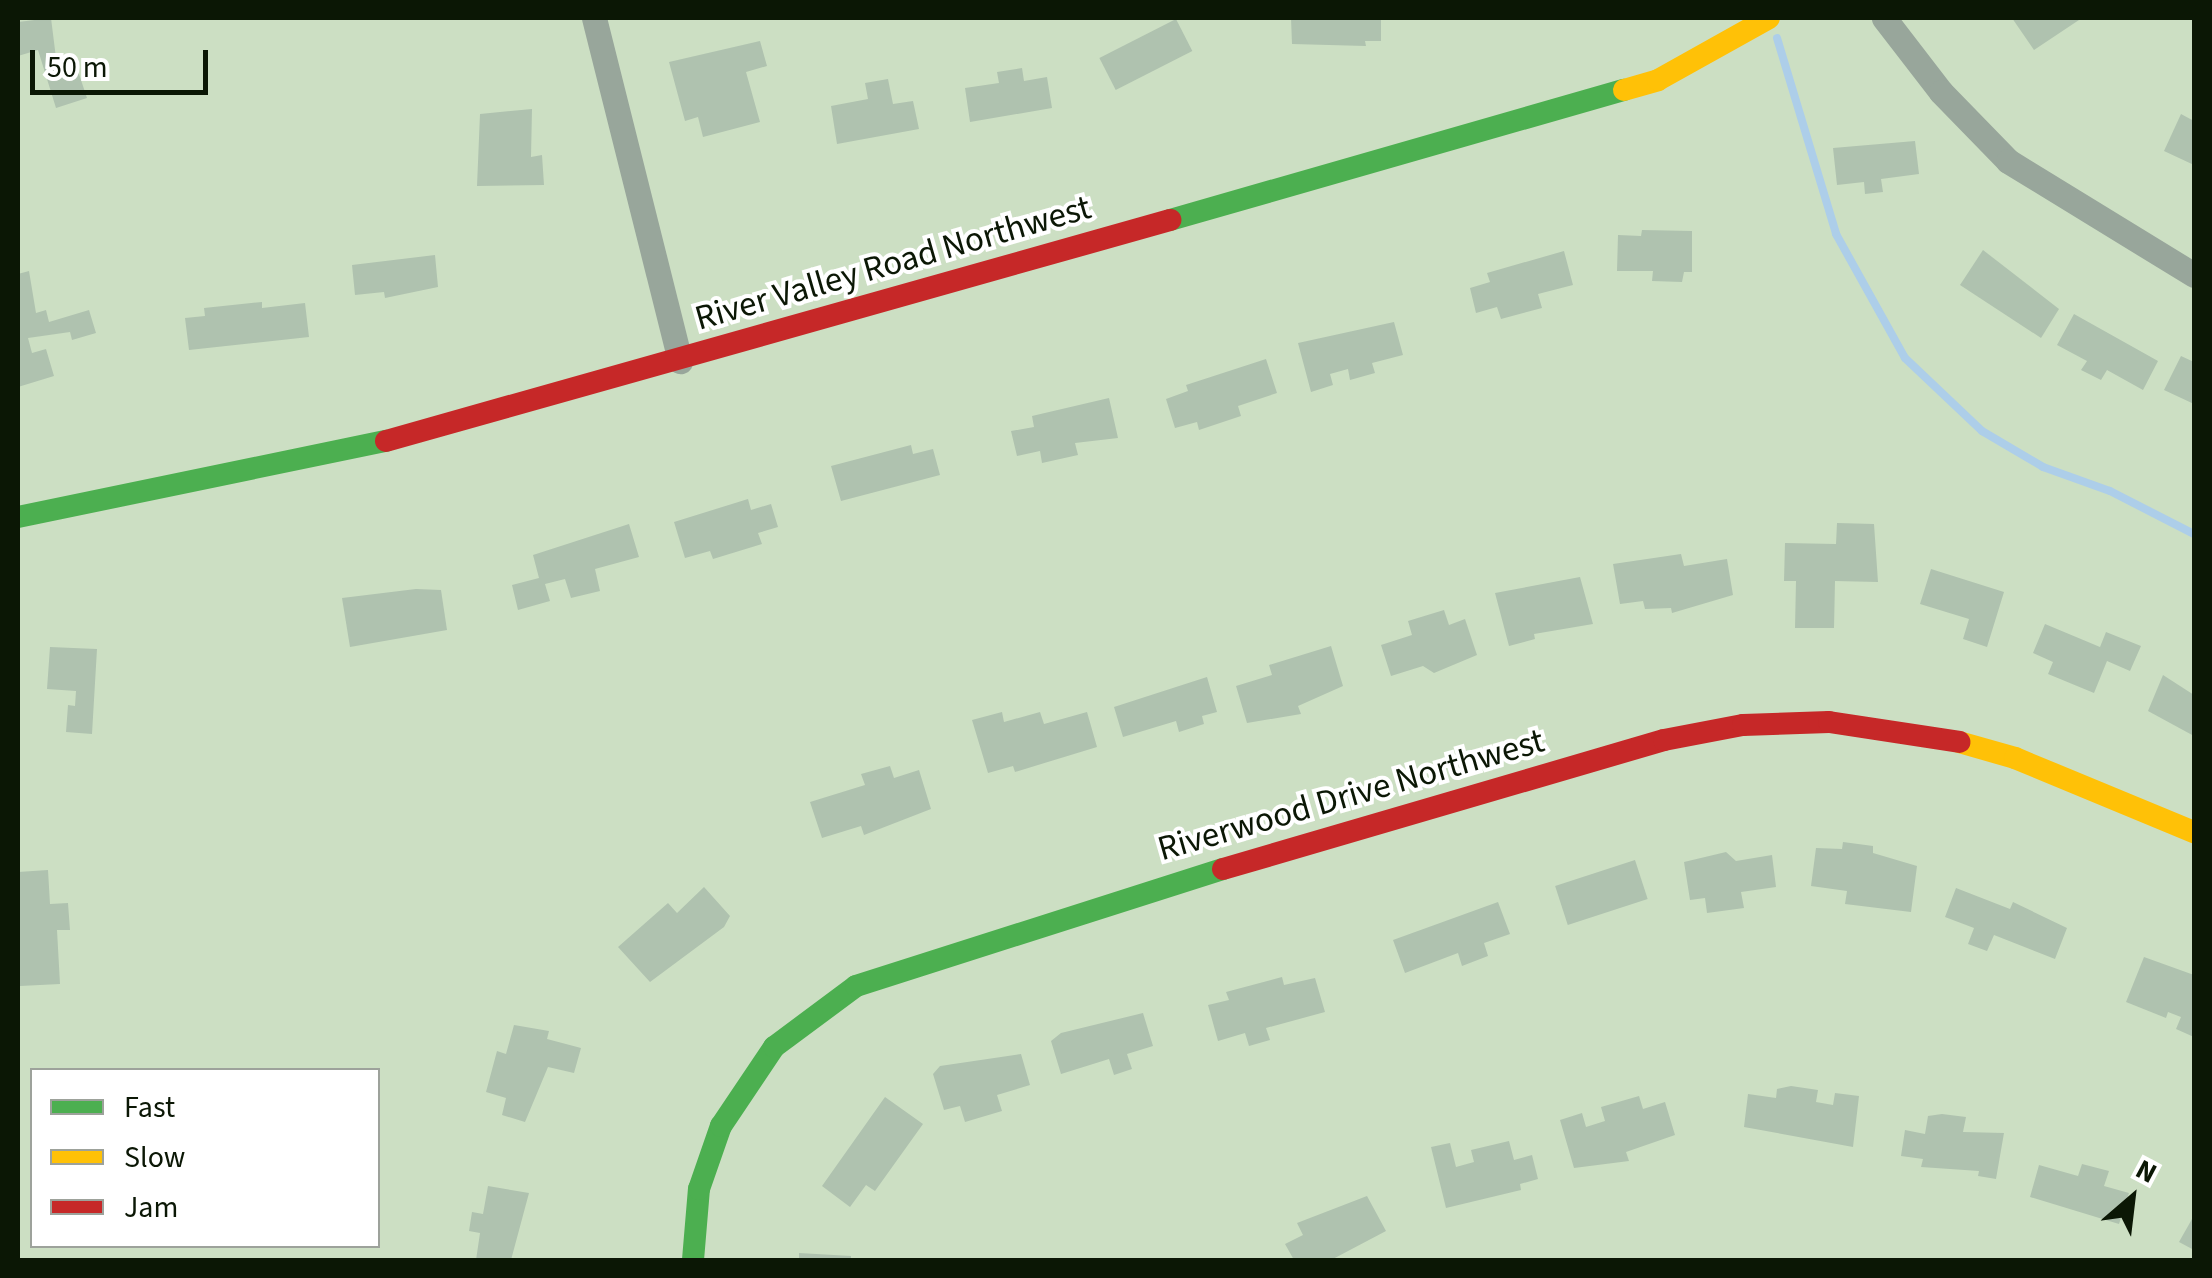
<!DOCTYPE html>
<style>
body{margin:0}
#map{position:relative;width:2212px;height:1278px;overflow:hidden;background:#ccdfc3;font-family:"Source Sans 3",sans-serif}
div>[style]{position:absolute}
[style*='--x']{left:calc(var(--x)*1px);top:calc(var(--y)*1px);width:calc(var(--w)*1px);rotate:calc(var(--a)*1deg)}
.stream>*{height:8px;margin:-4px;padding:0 4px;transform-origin:4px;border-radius:4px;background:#adcee9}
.building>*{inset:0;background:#afc2af;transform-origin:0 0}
.street>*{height:25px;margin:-12.5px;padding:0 12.5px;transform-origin:12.5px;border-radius:12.5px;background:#98a69b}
.fast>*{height:22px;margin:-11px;padding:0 11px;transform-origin:11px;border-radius:11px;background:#4caf50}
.slow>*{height:22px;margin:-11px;padding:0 11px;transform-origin:11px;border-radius:11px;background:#ffc107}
.jam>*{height:22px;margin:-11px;padding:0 11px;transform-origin:11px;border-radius:11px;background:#c62828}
span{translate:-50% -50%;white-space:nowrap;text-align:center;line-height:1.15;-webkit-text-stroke:8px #fff;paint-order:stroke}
.street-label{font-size:35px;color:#0b1705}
.frame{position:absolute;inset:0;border:20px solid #0b1705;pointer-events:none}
.legend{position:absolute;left:30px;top:1068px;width:350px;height:180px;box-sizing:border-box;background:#fff;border:2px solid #9da29b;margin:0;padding:12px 18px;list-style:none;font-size:30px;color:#0b1705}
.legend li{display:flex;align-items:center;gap:20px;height:50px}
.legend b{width:50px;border:2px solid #9da29b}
.north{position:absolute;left:2082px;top:1148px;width:100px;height:100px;-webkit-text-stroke:8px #fff;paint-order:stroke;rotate:28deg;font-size:28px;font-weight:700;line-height:40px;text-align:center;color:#0b1705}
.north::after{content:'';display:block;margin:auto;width:35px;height:45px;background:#0b1705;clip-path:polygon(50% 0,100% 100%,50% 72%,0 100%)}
.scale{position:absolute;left:30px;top:50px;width:178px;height:45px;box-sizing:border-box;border:5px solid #0b1705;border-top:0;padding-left:12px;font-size:30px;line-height:35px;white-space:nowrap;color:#0b1705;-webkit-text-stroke:8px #fff;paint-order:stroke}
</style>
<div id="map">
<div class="stream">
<i style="--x:1777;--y:38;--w:205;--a:73.2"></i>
<i style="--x:1836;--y:234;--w:142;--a:60.9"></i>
<i style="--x:1905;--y:358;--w:106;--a:43.5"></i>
<i style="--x:1982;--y:431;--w:71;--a:30.5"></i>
<i style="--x:2043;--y:467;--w:71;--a:19.7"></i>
<i style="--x:2110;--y:491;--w:94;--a:27.1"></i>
</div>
<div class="building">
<i style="clip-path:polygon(51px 18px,56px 58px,72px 53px,87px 98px,56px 108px,38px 50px,18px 56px,18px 22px)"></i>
<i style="clip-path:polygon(1291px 18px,1381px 18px,1381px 41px,1365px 41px,1366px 46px,1292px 44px)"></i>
<i style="clip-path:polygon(2012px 18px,2082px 18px,2034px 50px)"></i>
<i style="left:1176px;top:19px;width:36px;height:86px;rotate:63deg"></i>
<i style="clip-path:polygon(760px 41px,767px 66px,746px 72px,760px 122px,703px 137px,698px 117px,685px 121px,669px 62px)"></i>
<i style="clip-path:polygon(1022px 68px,1024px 81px,1047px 77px,1052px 108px,970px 122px,965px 88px,999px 83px,997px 72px)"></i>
<i style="clip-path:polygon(888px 79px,893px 104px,913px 101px,919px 129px,837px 144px,831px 106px,868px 99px,865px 83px)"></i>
<i style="clip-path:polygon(532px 109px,531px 157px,542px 155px,544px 185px,477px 186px,480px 114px)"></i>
<i style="clip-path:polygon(2181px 114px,2194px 121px,2194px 165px,2164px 151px)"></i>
<i style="clip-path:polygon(1915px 141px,1919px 174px,1881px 179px,1883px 192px,1865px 194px,1864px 182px,1837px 185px,1833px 148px)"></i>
<i style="clip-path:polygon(1642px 230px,1692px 231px,1692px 272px,1684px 272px,1682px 282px,1652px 281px,1653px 271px,1617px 271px,1618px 235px,1641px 236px)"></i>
<i style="clip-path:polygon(1983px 250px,2059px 309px,2041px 338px,1960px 285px)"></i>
<i style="clip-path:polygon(1564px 251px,1573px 285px,1538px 294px,1542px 308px,1501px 319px,1497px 307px,1476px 313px,1470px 288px,1490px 282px,1487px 273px)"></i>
<i style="clip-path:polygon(435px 255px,438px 287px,385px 298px,384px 292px,355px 295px,352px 265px)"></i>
<i style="clip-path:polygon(29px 271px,36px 313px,46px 310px,49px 322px,89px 310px,96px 333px,72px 340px,70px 332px,28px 338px,32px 353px,46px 349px,54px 376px,18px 387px,18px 274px)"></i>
<i style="clip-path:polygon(262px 302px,262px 308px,305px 303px,309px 337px,189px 350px,185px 318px,205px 316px,204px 308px)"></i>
<i style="clip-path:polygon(2074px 314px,2158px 361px,2143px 390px,2107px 370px,2101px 380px,2081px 370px,2087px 361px,2057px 345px)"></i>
<i style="clip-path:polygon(1394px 322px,1403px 355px,1372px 363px,1375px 373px,1350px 380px,1348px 369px,1330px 374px,1333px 385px,1311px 392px,1298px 343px)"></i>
<i style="clip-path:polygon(2181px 356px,2194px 362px,2194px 404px,2164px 390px)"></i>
<i style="clip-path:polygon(1266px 359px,1277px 393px,1238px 406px,1241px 416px,1199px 430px,1197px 422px,1175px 428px,1166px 399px,1188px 391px,1186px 385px)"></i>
<i style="clip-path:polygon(1109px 398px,1118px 438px,1075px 443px,1078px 455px,1042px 463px,1040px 451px,1017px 456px,1011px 431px,1034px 427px,1032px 416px)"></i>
<i style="clip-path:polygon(911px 445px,913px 454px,933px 449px,940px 475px,841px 501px,831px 466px)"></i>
<i style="clip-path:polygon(748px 499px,751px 510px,771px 504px,778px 527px,758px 533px,762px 544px,713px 559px,710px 551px,685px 558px,674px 522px)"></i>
<i style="clip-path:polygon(1837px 523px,1874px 524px,1878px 582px,1835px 581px,1834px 628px,1795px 628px,1796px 581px,1784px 581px,1785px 543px,1836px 544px)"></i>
<i style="clip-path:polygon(629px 524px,639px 557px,595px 569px,600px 591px,571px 598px,565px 579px,545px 584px,550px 601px,518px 610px,512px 585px,539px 578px,533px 555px)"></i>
<i style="clip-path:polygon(1681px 554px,1684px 566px,1727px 559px,1733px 595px,1672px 613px,1671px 608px,1645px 609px,1643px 601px,1620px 604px,1613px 564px)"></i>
<i style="clip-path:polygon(1931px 569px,2004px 592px,1987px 647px,1963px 639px,1969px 619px,1920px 604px)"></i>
<i style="clip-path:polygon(1580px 577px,1593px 624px,1534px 634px,1535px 639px,1509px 646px,1495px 593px)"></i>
<i style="clip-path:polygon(416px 589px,441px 590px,447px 630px,350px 647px,342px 598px)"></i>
<i style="clip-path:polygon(1444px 610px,1449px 625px,1465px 619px,1477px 655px,1434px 673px,1423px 666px,1391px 676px,1381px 645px,1412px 635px,1408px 621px)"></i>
<i style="clip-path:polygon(2045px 624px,2100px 647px,2106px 632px,2141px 646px,2130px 671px,2107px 661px,2094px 693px,2048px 674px,2053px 662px,2033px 653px)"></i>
<i style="clip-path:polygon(1331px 646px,1343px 686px,1298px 706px,1301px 714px,1247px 723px,1236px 686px,1272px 675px,1269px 665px)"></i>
<i style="clip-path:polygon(50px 647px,97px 649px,92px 734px,66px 732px,68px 705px,75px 706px,76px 691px,47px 689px)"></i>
<i style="clip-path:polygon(2163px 675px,2194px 695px,2194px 736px,2148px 711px)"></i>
<i style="clip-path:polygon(1207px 677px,1217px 712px,1202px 716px,1204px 724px,1179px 732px,1176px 721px,1123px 737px,1114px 707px)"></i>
<i style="clip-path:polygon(1002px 712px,1004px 722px,1040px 712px,1044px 724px,1087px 712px,1097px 747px,1015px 772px,1013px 766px,988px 773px,972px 720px)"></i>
<i style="clip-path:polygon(890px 766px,894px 778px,919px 770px,931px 809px,864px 835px,861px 826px,822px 838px,810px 802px,865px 785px,861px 774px)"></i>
<i style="clip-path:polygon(1843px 842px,1873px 846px,1873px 853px,1917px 866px,1911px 912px,1845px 904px,1847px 891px,1811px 886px,1816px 848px,1842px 849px)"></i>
<i style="clip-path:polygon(1726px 852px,1736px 861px,1772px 855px,1776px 887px,1741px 892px,1744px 908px,1707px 913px,1705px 898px,1690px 900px,1684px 862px)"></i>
<i style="left:1635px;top:860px;width:41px;height:84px;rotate:72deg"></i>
<i style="clip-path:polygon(48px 870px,50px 904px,68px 903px,70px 930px,57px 930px,60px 984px,20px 986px,18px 872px)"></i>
<i style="clip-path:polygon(704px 887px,730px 916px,724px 927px,650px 982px,618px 947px,668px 903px,677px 913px)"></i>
<i style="clip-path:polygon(1956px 888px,2010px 909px,2013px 902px,2067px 928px,2055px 959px,1994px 935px,1987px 951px,1968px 944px,1974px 928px,1945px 917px)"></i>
<i style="clip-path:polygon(1498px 902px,1510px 934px,1484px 943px,1488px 956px,1462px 966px,1458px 953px,1405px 973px,1393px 940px)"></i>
<i style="clip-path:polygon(2144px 957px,2194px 975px,2194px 1037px,2176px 1029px,2181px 1017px,2168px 1012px,2166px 1018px,2126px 1002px)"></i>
<i style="clip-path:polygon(1282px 977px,1284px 985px,1315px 978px,1325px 1012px,1266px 1028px,1270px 1040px,1249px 1046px,1245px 1033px,1218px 1041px,1208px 1005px,1229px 1000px,1226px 992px)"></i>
<i style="clip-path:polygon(1143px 1013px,1153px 1046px,1127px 1054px,1132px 1069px,1114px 1075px,1109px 1059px,1061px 1074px,1051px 1041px,1061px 1033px)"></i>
<i style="clip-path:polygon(514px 1025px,549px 1031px,547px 1039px,581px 1048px,574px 1073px,548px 1067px,525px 1122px,502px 1115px,506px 1098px,486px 1092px,497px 1051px,506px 1054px)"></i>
<i style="clip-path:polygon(1021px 1054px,1030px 1085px,997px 1095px,1002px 1111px,965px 1122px,960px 1106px,944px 1110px,933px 1074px,940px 1066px)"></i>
<i style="clip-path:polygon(1791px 1086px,1818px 1090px,1816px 1102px,1833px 1105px,1835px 1093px,1859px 1096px,1853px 1147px,1744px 1127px,1748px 1094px,1776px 1098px,1777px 1089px)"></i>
<i style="clip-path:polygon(1639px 1096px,1643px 1109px,1665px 1102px,1675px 1135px,1626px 1152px,1629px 1161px,1574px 1168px,1560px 1120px,1582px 1113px,1586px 1127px,1605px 1121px,1601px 1107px)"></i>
<i style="clip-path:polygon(885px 1097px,923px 1124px,875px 1191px,866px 1185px,850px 1207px,822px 1186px)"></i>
<i style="clip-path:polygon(1942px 1114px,1966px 1117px,1963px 1132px,2004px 1133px,1996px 1179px,1978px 1176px,1979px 1171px,1921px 1167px,1923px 1159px,1901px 1156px,1905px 1130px,1925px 1134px,1928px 1116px)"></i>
<i style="clip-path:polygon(1509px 1141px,1514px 1160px,1532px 1155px,1538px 1179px,1520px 1184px,1521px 1190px,1446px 1208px,1431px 1147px,1450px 1143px,1456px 1167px,1474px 1162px,1471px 1150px)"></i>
<i style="clip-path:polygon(2082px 1164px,2109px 1171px,2104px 1186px,2129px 1193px,2119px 1224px,2030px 1197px,2039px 1165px,2078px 1176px)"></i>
<i style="clip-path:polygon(488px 1186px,529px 1193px,511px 1260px,476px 1260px,480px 1233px,469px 1231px,472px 1212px,483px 1214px)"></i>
<i style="clip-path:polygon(1367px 1196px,1386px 1231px,1331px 1260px,1294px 1260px,1285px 1244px,1303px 1235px,1297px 1223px)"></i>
<i style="clip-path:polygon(2192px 1219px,2194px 1220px,2194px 1250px,2179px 1242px)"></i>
<i style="clip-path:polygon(799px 1253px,851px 1256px,851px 1260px,799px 1260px)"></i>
</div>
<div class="street">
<i style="--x:594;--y:18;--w:354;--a:75.9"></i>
<i style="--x:1884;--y:18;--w:93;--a:52.4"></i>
<i style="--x:1941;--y:92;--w:96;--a:45.8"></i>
<i style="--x:2008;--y:161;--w:218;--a:31.5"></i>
</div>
<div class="fast">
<i style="--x:1170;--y:220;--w:472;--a:-16"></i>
<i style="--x:18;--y:517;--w:376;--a:-11.7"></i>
<i style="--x:693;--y:1260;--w:71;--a:-85.2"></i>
<i style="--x:699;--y:1189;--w:67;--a:-70.8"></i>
<i style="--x:721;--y:1126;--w:95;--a:-56.1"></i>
<i style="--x:774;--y:1047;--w:102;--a:-36.6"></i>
<i style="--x:856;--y:986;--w:385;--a:-17.7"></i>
</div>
<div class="slow">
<i style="--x:1624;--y:90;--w:35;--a:-16"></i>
<i style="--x:1658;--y:80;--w:127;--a:-29.2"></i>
<i style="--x:1959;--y:742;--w:58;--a:15.9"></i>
<i style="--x:2015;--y:758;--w:194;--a:22.5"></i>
</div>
<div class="jam">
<i style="--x:386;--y:441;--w:815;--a:-15.74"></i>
<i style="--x:1223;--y:869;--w:459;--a:-16.3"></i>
<i style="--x:1664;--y:740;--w:80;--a:-10.8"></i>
<i style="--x:1743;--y:725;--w:86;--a:-2"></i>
<i style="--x:1829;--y:722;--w:132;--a:8.7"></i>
</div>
<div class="street-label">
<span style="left:893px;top:263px;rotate:-16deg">River Valley Road Northwest</span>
<span style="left:1351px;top:795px;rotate:-16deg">Riverwood Drive Northwest</span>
</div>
<div class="frame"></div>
<ul class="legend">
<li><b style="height:12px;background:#4caf50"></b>Fast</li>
<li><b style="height:12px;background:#ffc107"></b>Slow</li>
<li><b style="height:12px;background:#c62828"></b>Jam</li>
</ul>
<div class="north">N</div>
<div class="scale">50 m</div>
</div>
